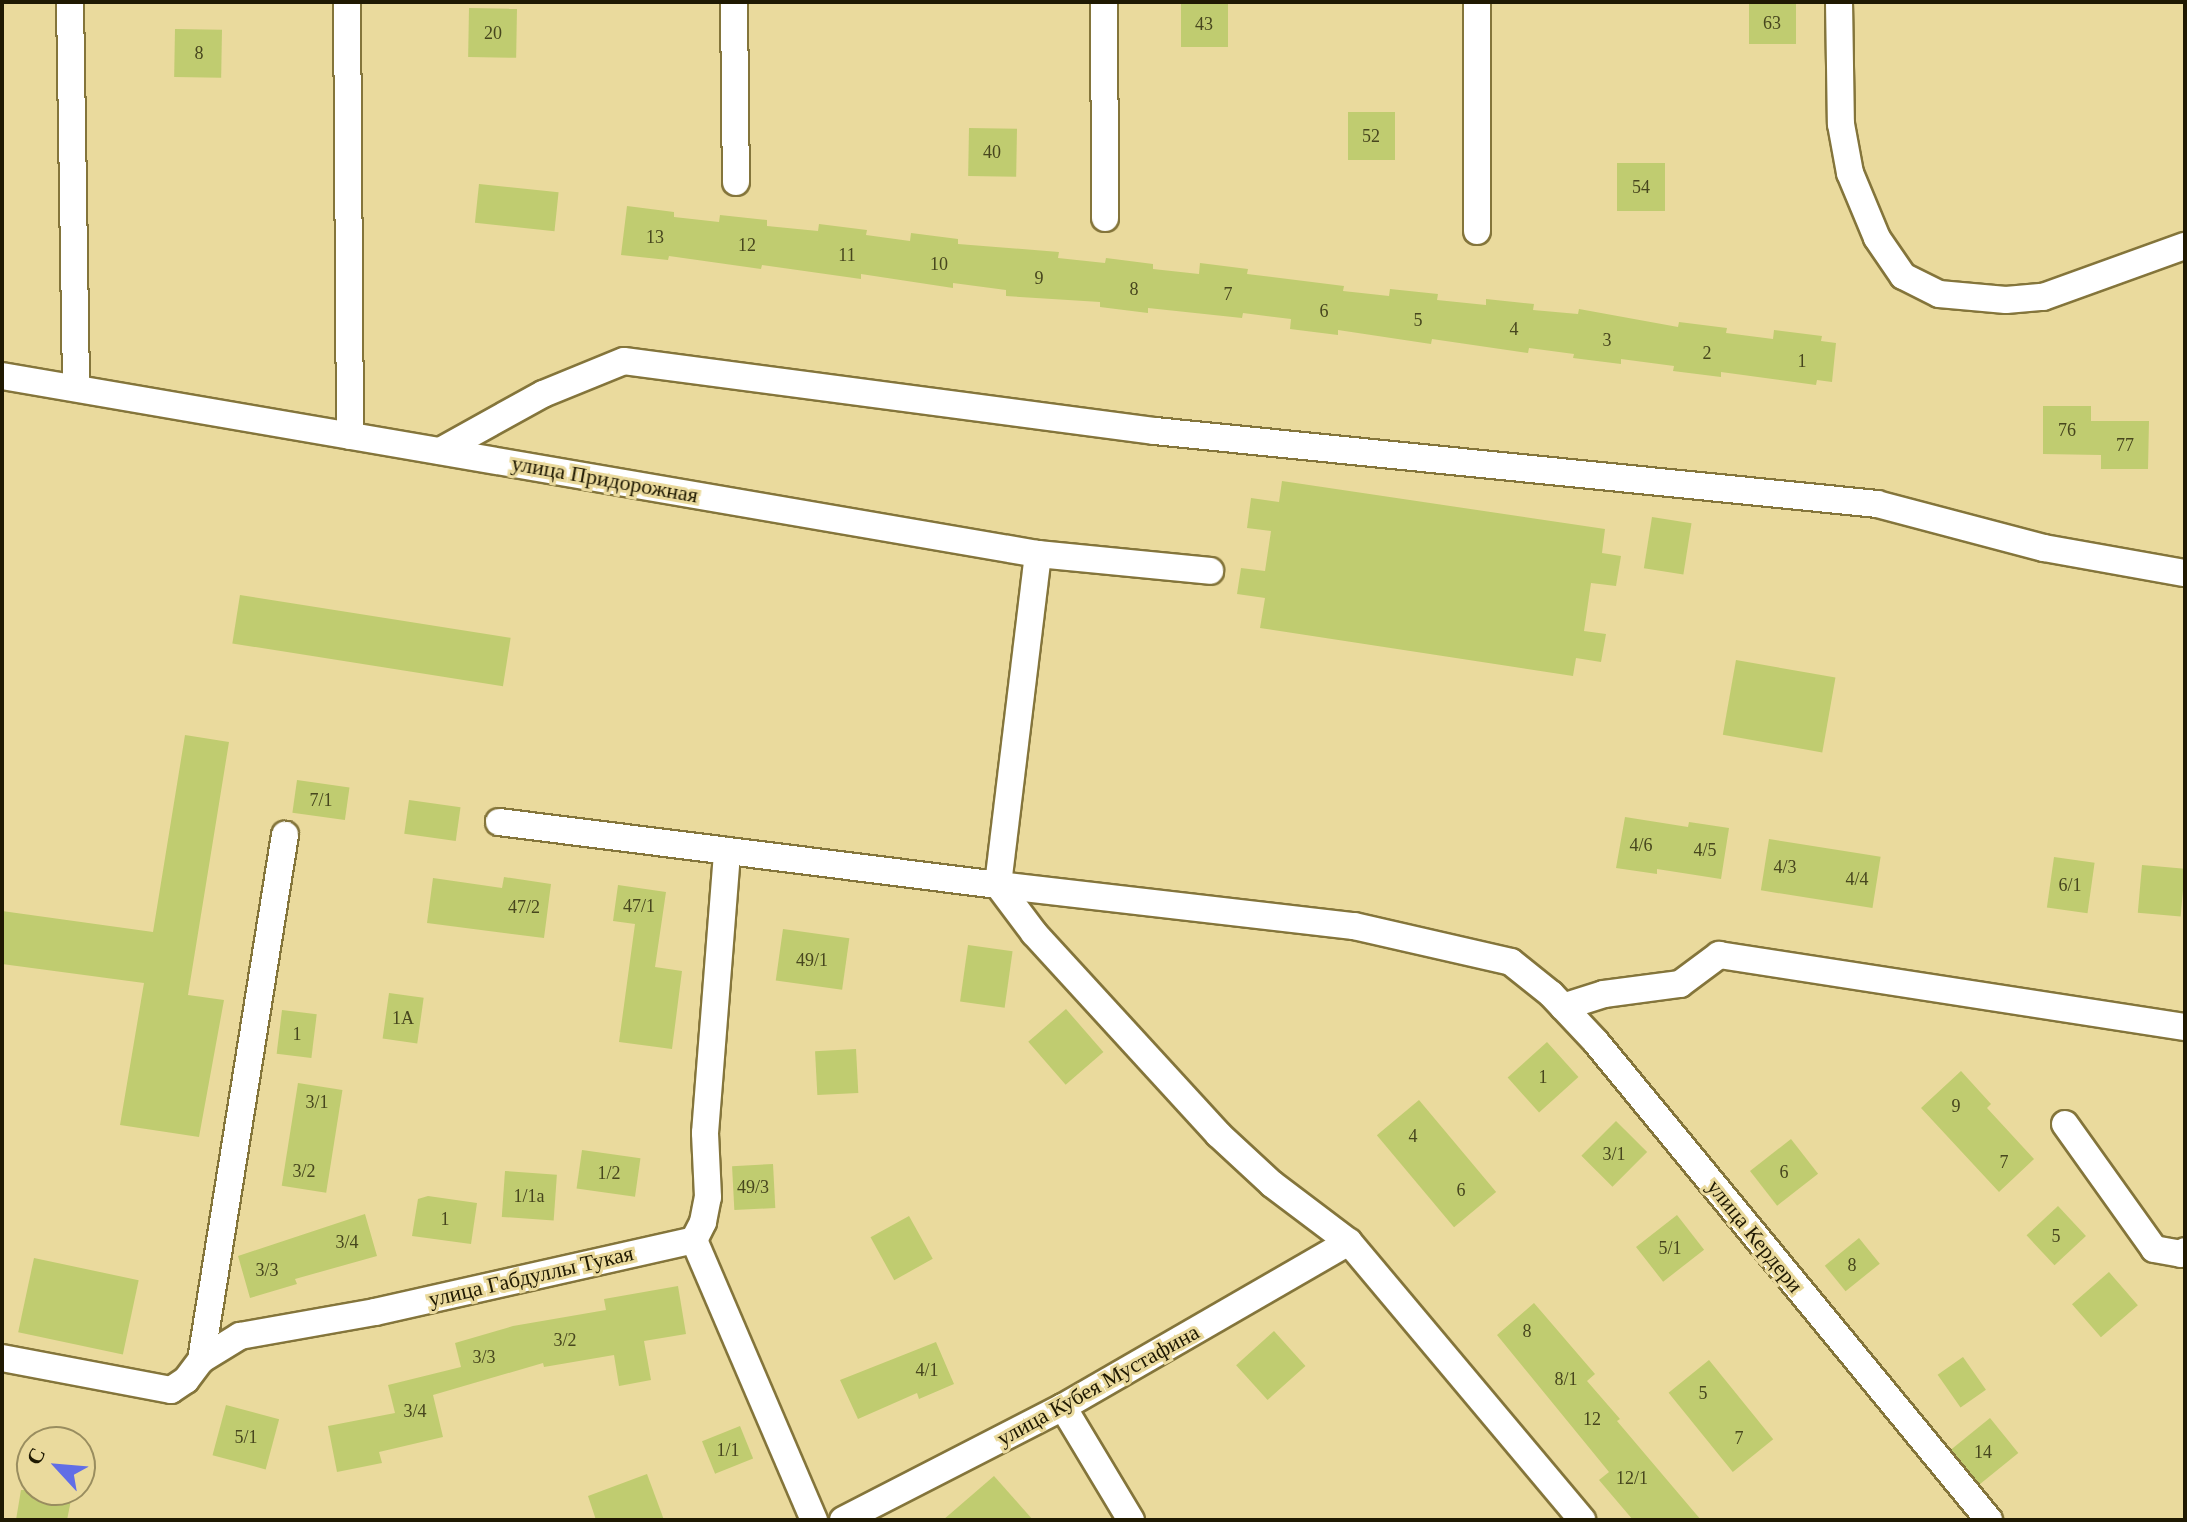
<!DOCTYPE html>
<meta charset="utf-8">
<style>
body{margin:0}
#map{position:relative;width:2187px;height:1522px;overflow:hidden;background:#eada9d;font-family:"Times New Roman",serif}
div>[style]{position:absolute}
[style*='--x']{left:calc(var(--x)*1px);top:calc(var(--y)*1px);width:calc(var(--w)*1px);rotate:calc(var(--a)*1deg)}
.building>*{inset:0;background:#c0cc70;transform-origin:0 0}
.roads{filter:drop-shadow(2px 0 #84753b) drop-shadow(-2px 0 #84753b) drop-shadow(0 2px #84753b) drop-shadow(0 -2px #84753b)}
.minor>*{height:26px;margin:-13px;padding:0 13px;transform-origin:13px;border-radius:13px;background:#fff}
span{translate:-50% -50%;white-space:nowrap;text-align:center;line-height:1.15;-webkit-text-stroke:6px #eada9d;paint-order:stroke}
.number-label{font-size:18px;color:#47461e}
.number-label span{-webkit-text-stroke-width:0}
.street-label{font-size:22px;color:#1f1902}
.frame{position:absolute;inset:0;border:4px solid #1f1902;pointer-events:none}
.north{position:absolute;left:16px;top:1426px;width:80px;height:80px;box-sizing:border-box;background:#eada9d;border:2px solid #998d5f;border-radius:50%;rotate:296deg;font-size:22px;font-weight:700;line-height:32px;text-align:center;color:#1f1902}
.north::after{content:'';display:block;margin:auto;width:28px;height:36px;background:#616ee6;clip-path:polygon(50% 0,100% 100%,50% 72%,0 100%)}
</style>
<div id="map">
<div class="building">
<i style="left:1181px;top:2px;width:47px;height:45px"></i>
<i style="left:1749px;top:2px;width:47px;height:42px"></i>
<i style="left:469px;top:8px;width:48px;height:49px;rotate:1deg"></i>
<i style="left:175px;top:29px;width:47px;height:48px;rotate:1deg"></i>
<i style="left:1348px;top:112px;width:47px;height:48px"></i>
<i style="left:969px;top:128px;width:48px;height:48px;rotate:1deg"></i>
<i style="left:1617px;top:163px;width:48px;height:48px"></i>
<i style="left:479px;top:184px;width:80px;height:39px;rotate:6deg"></i>
<i style="clip-path:polygon(627px 206px,674px 212px,674px 217px,719px 222px,720px 215px,767px 220px,767px 226px,818px 231px,819px 224px,867px 230px,866px 235px,910px 241px,911px 233px,958px 239px,958px 244px,1059px 252px,1058px 258px,1105px 263px,1106px 258px,1153px 264px,1153px 269px,1199px 274px,1200px 263px,1248px 269px,1247px 274px,1344px 286px,1343px 291px,1389px 296px,1390px 289px,1438px 294px,1437px 300px,1486px 305px,1486px 299px,1534px 304px,1533px 310px,1578px 314px,1579px 309px,1678px 327px,1679px 322px,1727px 328px,1726px 333px,1773px 339px,1774px 330px,1822px 336px,1821px 341px,1836px 343px,1832px 382px,1817px 380px,1816px 385px,1721px 372px,1721px 377px,1673px 371px,1674px 366px,1621px 359px,1621px 364px,1573px 358px,1574px 354px,1529px 348px,1528px 353px,1432px 339px,1431px 344px,1338px 330px,1338px 335px,1290px 329px,1291px 319px,1243px 313px,1242px 318px,1148px 308px,1148px 313px,1100px 307px,1100px 302px,1006px 296px,1006px 290px,953px 283px,953px 288px,861px 274px,861px 279px,762px 265px,761px 269px,669px 256px,668px 260px,621px 255px)"></i>
<i style="clip-path:polygon(2043px 406px,2091px 406px,2091px 421px,2149px 421px,2148px 469px,2101px 469px,2101px 455px,2043px 454px)"></i>
<i style="clip-path:polygon(1282px 481px,1605px 529px,1602px 553px,1621px 556px,1616px 586px,1591px 583px,1584px 631px,1606px 634px,1601px 662px,1576px 658px,1573px 676px,1260px 628px,1265px 598px,1237px 594px,1241px 568px,1265px 571px,1271px 531px,1247px 528px,1251px 498px,1279px 502px)"></i>
<i style="left:1652px;top:517px;width:40px;height:52px;rotate:9deg"></i>
<i style="left:240px;top:595px;width:274px;height:49px;rotate:9deg"></i>
<i style="left:1736px;top:660px;width:101px;height:76px;rotate:10deg"></i>
<i style="clip-path:polygon(185px 735px,229px 742px,188px 995px,224px 1000px,199px 1137px,120px 1125px,144px 983px,2px 964px,2px 911px,153px 932px)"></i>
<i style="left:297px;top:780px;width:53px;height:33px;rotate:8deg"></i>
<i style="left:409px;top:800px;width:52px;height:34px;rotate:8deg"></i>
<i style="clip-path:polygon(1625px 817px,1688px 827px,1689px 822px,1729px 828px,1721px 879px,1657px 869px,1657px 874px,1616px 868px)"></i>
<i style="left:1769px;top:839px;width:113px;height:52px;rotate:9deg"></i>
<i style="left:2054px;top:857px;width:41px;height:51px;rotate:8deg"></i>
<i style="left:2142px;top:865px;width:43px;height:48px;rotate:5deg"></i>
<i style="clip-path:polygon(504px 877px,551px 884px,544px 938px,427px 923px,433px 878px,502px 888px)"></i>
<i style="clip-path:polygon(618px 885px,666px 892px,655px 967px,682px 971px,672px 1049px,619px 1042px,635px 924px,613px 921px)"></i>
<i style="left:783px;top:929px;width:67px;height:52px;rotate:8deg"></i>
<i style="left:968px;top:945px;width:45px;height:57px;rotate:8deg"></i>
<i style="left:389px;top:993px;width:35px;height:46px;rotate:8deg"></i>
<i style="left:1066px;top:1009px;width:57px;height:50px;rotate:49deg"></i>
<i style="left:282px;top:1010px;width:35px;height:44px;rotate:7deg"></i>
<i style="left:1547px;top:1042px;width:47px;height:53px;rotate:48deg"></i>
<i style="left:856px;top:1049px;width:44px;height:41px;rotate:87deg"></i>
<i style="clip-path:polygon(1961px 1071px,1991px 1104px,1987px 1108px,2034px 1159px,1999px 1192px,1921px 1108px)"></i>
<i style="left:298px;top:1083px;width:45px;height:104px;rotate:9deg"></i>
<i style="left:1419px;top:1100px;width:120px;height:55px;rotate:50deg"></i>
<i style="left:1616px;top:1121px;width:44px;height:49px;rotate:45deg"></i>
<i style="left:1791px;top:1139px;width:44px;height:52px;rotate:52deg"></i>
<i style="left:582px;top:1150px;width:59px;height:39px;rotate:8deg"></i>
<i style="left:773px;top:1164px;width:44px;height:41px;rotate:87deg"></i>
<i style="left:505px;top:1171px;width:52px;height:46px;rotate:4deg"></i>
<i style="clip-path:polygon(428px 1196px,477px 1203px,471px 1244px,412px 1236px,418px 1199px)"></i>
<i style="left:2058px;top:1206px;width:41px;height:43px;rotate:47deg"></i>
<i style="clip-path:polygon(365px 1214px,377px 1256px,295px 1279px,297px 1284px,250px 1298px,238px 1256px)"></i>
<i style="left:1677px;top:1215px;width:44px;height:52px;rotate:52deg"></i>
<i style="left:909px;top:1216px;width:49px;height:44px;rotate:61deg"></i>
<i style="left:1859px;top:1238px;width:33px;height:44px;rotate:51deg"></i>
<i style="left:34px;top:1258px;width:107px;height:76px;rotate:12deg"></i>
<i style="left:2109px;top:1272px;width:44px;height:49px;rotate:49deg"></i>
<i style="clip-path:polygon(678px 1286px,686px 1334px,644px 1341px,651px 1380px,619px 1386px,614px 1355px,544px 1367px,543px 1363px,433px 1395px,443px 1437px,379px 1452px,382px 1463px,337px 1472px,328px 1426px,395px 1413px,388px 1385px,461px 1367px,455px 1343px,513px 1326px,606px 1310px,604px 1299px)"></i>
<i style="clip-path:polygon(1534px 1303px,1595px 1374px,1587px 1381px,1620px 1419px,1617px 1421px,1701px 1520px,1633px 1520px,1599px 1480px,1609px 1472px,1497px 1335px)"></i>
<i style="left:1274px;top:1331px;width:47px;height:51px;rotate:48deg"></i>
<i style="clip-path:polygon(936px 1342px,954px 1384px,919px 1399px,917px 1393px,858px 1419px,840px 1380px)"></i>
<i style="left:1963px;top:1357px;width:40px;height:31px;rotate:55deg"></i>
<i style="left:1709px;top:1360px;width:102px;height:52px;rotate:51deg"></i>
<i style="left:226px;top:1405px;width:55px;height:52px;rotate:15deg"></i>
<i style="left:1990px;top:1418px;width:45px;height:50px;rotate:51deg"></i>
<i style="left:740px;top:1426px;width:35px;height:41px;rotate:68deg"></i>
<i style="clip-path:polygon(647px 1474px,664px 1520px,596px 1520px,588px 1496px)"></i>
<i style="clip-path:polygon(994px 1476px,1033px 1520px,943px 1520px)"></i>
<i style="clip-path:polygon(21px 1490px,73px 1490px,67px 1520px,16px 1520px)"></i>
</div>
<div class="roads">
<div class="minor">
<i style="--x:70;--y:2;--w:386;--a:89.1"></i>
<i style="--x:347;--y:2;--w:434;--a:89.6"></i>
<i style="--x:734;--y:2;--w:180;--a:89.4"></i>
<i style="--x:1104;--y:2;--w:216;--a:89.7"></i>
<i style="--x:1477;--y:2;--w:229;--a:90"></i>
<i style="--x:1839;--y:2;--w:122;--a:89.1"></i>
<i style="--x:1841;--y:124;--w:50;--a:79.6"></i>
<i style="--x:1850;--y:173;--w:70;--a:67.4"></i>
<i style="--x:1877;--y:238;--w:46;--a:55.6"></i>
<i style="--x:1903;--y:276;--w:40;--a:26.6"></i>
<i style="--x:1939;--y:294;--w:67;--a:5.1"></i>
<i style="--x:2006;--y:300;--w:37;--a:-5"></i>
<i style="--x:2043;--y:297;--w:151;--a:-19.8"></i>
<i style="--x:2;--y:376;--w:1051;--a:9.75"></i>
<i style="--x:1038;--y:554;--w:173;--a:5.6"></i>
<i style="--x:440;--y:451;--w:118;--a:-29"></i>
<i style="--x:543;--y:394;--w:87;--a:-22.2"></i>
<i style="--x:624;--y:361;--w:536;--a:7.51"></i>
<i style="--x:1155;--y:431;--w:726;--a:5.77"></i>
<i style="--x:1877;--y:504;--w:173;--a:14.8"></i>
<i style="--x:2044;--y:548;--w:143;--a:10.1"></i>
<i style="--x:1038;--y:554;--w:333;--a:96.9"></i>
<i style="--x:998;--y:885;--w:358;--a:6.6"></i>
<i style="--x:1354;--y:926;--w:161;--a:12.9"></i>
<i style="--x:1511;--y:962;--w:51;--a:38.7"></i>
<i style="--x:1551;--y:994;--w:66;--a:46.8"></i>
<i style="--x:1596;--y:1042;--w:619;--a:50.57"></i>
<i style="--x:499;--y:822;--w:503;--a:7.2"></i>
<i style="--x:998;--y:885;--w:60;--a:53.1"></i>
<i style="--x:1034;--y:933;--w:273;--a:47.5"></i>
<i style="--x:1218;--y:1134;--w:74;--a:42.8"></i>
<i style="--x:1272;--y:1184;--w:96;--a:37"></i>
<i style="--x:1349;--y:1242;--w:363;--a:50"></i>
<i style="--x:1563;--y:1007;--w:43;--a:-17.6"></i>
<i style="--x:1604;--y:994;--w:77;--a:-7.5"></i>
<i style="--x:1680;--y:984;--w:49;--a:-36.6"></i>
<i style="--x:1719;--y:955;--w:472;--a:8.8"></i>
<i style="--x:2065;--y:1124;--w:153;--a:54.5"></i>
<i style="--x:2154;--y:1249;--w:27;--a:10"></i>
<i style="--x:2181;--y:1254;--w:5;--a:-37"></i>
<i style="--x:694;--y:1240;--w:305;--a:66.8"></i>
<i style="--x:2;--y:1358;--w:172;--a:10.7"></i>
<i style="--x:171;--y:1390;--w:18;--a:-34"></i>
<i style="--x:186;--y:1380;--w:25;--a:-53"></i>
<i style="--x:201;--y:1360;--w:46;--a:-31.6"></i>
<i style="--x:240;--y:1336;--w:137;--a:-10.1"></i>
<i style="--x:375;--y:1312;--w:327;--a:-12.7"></i>
<i style="--x:694;--y:1240;--w:20;--a:-63"></i>
<i style="--x:703;--y:1222;--w:25;--a:-79"></i>
<i style="--x:708;--y:1197;--w:64;--a:-92.7"></i>
<i style="--x:705;--y:1133;--w:283;--a:-85.5"></i>
<i style="--x:201;--y:1360;--w:532;--a:-80.91"></i>
<i style="--x:1063;--y:1407;--w:132;--a:59"></i>
<i style="--x:843;--y:1520;--w:247;--a:-27.2"></i>
<i style="--x:1063;--y:1407;--w:330;--a:-30"></i>
</div>
</div>
<div class="number-label">
<span style="left:1772px;top:23px">63</span>
<span style="left:1204px;top:24px">43</span>
<span style="left:493px;top:33px">20</span>
<span style="left:199px;top:53px">8</span>
<span style="left:1371px;top:136px">52</span>
<span style="left:992px;top:152px">40</span>
<span style="left:1641px;top:187px">54</span>
<span style="left:655px;top:237px">13</span>
<span style="left:747px;top:245px">12</span>
<span style="left:847px;top:255px">11</span>
<span style="left:939px;top:264px">10</span>
<span style="left:1039px;top:278px">9</span>
<span style="left:1134px;top:289px">8</span>
<span style="left:1228px;top:294px">7</span>
<span style="left:1324px;top:311px">6</span>
<span style="left:1418px;top:320px">5</span>
<span style="left:1514px;top:329px">4</span>
<span style="left:1607px;top:340px">3</span>
<span style="left:1707px;top:353px">2</span>
<span style="left:1802px;top:361px">1</span>
<span style="left:2067px;top:430px">76</span>
<span style="left:2125px;top:445px">77</span>
<span style="left:321px;top:800px">7/1</span>
<span style="left:1641px;top:845px">4/6</span>
<span style="left:1705px;top:850px">4/5</span>
<span style="left:1785px;top:867px">4/3</span>
<span style="left:1857px;top:879px">4/4</span>
<span style="left:2070px;top:885px">6/1</span>
<span style="left:639px;top:906px">47/1</span>
<span style="left:524px;top:907px">47/2</span>
<span style="left:812px;top:960px">49/1</span>
<span style="left:403px;top:1018px">1А</span>
<span style="left:297px;top:1034px">1</span>
<span style="left:1543px;top:1077px">1</span>
<span style="left:317px;top:1102px">3/1</span>
<span style="left:1956px;top:1106px">9</span>
<span style="left:1413px;top:1136px">4</span>
<span style="left:1614px;top:1154px">3/1</span>
<span style="left:2004px;top:1162px">7</span>
<span style="left:304px;top:1171px">3/2</span>
<span style="left:1784px;top:1172px">6</span>
<span style="left:609px;top:1173px">1/2</span>
<span style="left:753px;top:1187px">49/3</span>
<span style="left:1461px;top:1190px">6</span>
<span style="left:529px;top:1196px">1/1а</span>
<span style="left:445px;top:1219px">1</span>
<span style="left:2056px;top:1236px">5</span>
<span style="left:347px;top:1242px">3/4</span>
<span style="left:1670px;top:1248px">5/1</span>
<span style="left:1852px;top:1265px">8</span>
<span style="left:267px;top:1270px">3/3</span>
<span style="left:1527px;top:1331px">8</span>
<span style="left:565px;top:1340px">3/2</span>
<span style="left:484px;top:1357px">3/3</span>
<span style="left:927px;top:1370px">4/1</span>
<span style="left:1566px;top:1379px">8/1</span>
<span style="left:1703px;top:1393px">5</span>
<span style="left:415px;top:1411px">3/4</span>
<span style="left:1592px;top:1419px">12</span>
<span style="left:246px;top:1437px">5/1</span>
<span style="left:1739px;top:1438px">7</span>
<span style="left:728px;top:1450px">1/1</span>
<span style="left:1983px;top:1452px">14</span>
<span style="left:1632px;top:1478px">12/1</span>
</div>
<div class="street-label">
<span style="left:605px;top:479px;rotate:10deg">улица Придорожная</span>
<span style="left:1755px;top:1236px;rotate:51deg">улица Кердери</span>
<span style="left:531px;top:1276px;rotate:-13deg">улица Габдуллы Тукая</span>
<span style="left:1098px;top:1385px;rotate:-29deg">улица Кубея Мустафина</span>
</div>
<div class="frame"></div>
<div class="north">С</div>
</div>
